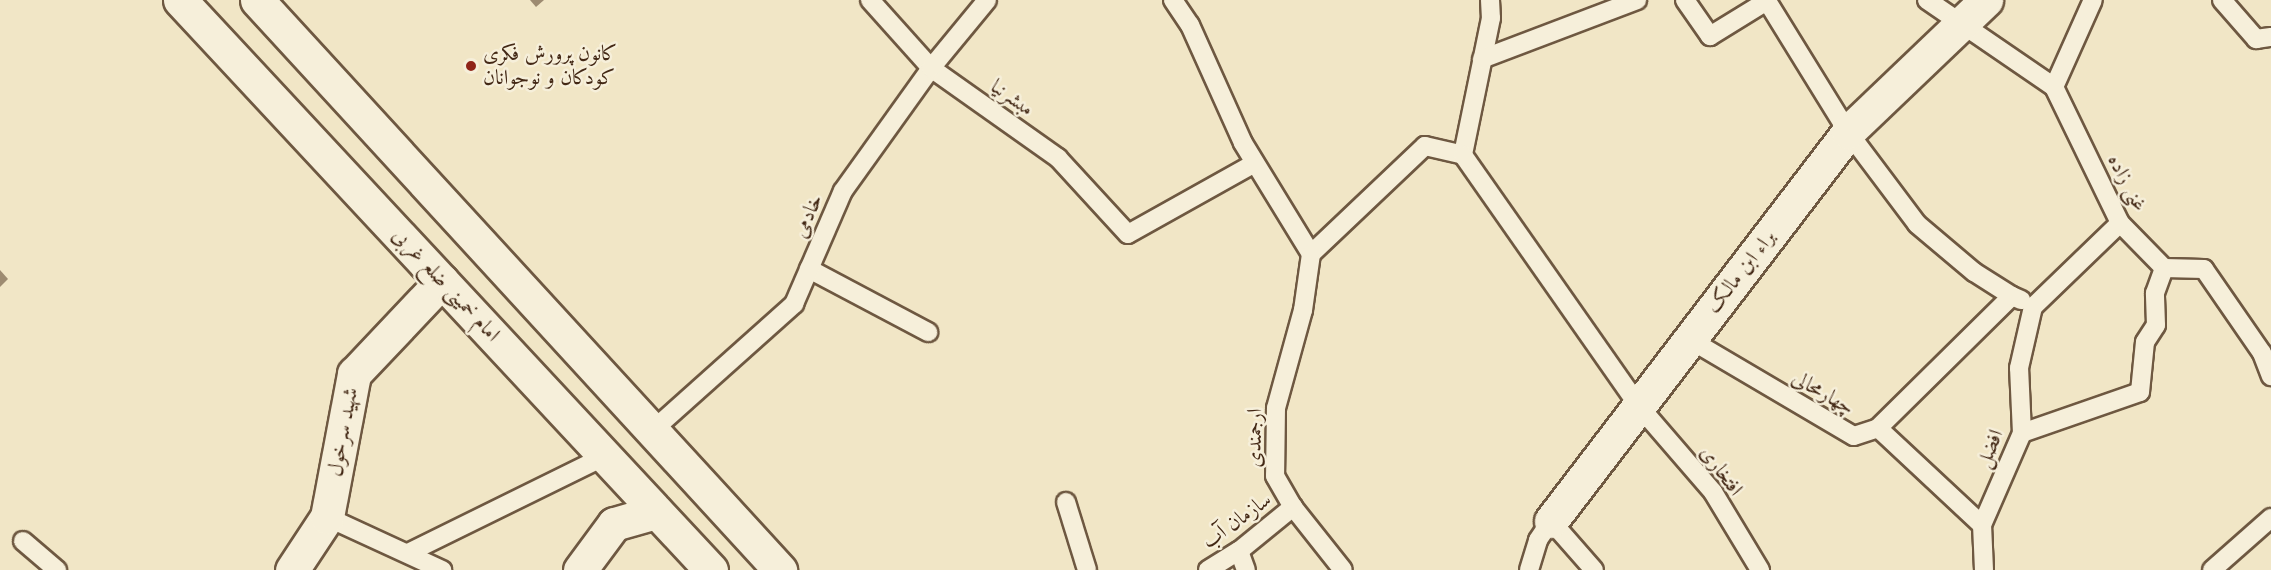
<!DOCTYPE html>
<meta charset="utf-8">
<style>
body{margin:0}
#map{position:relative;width:2271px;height:570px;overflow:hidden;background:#f1e6c6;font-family:Cardo,Amiri,serif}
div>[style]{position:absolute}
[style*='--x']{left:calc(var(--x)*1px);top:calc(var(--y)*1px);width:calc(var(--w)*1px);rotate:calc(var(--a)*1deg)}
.building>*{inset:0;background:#9d8b71}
.roads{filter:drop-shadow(2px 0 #6e5841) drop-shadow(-2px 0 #6e5841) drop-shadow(0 2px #6e5841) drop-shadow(0 -2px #6e5841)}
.lane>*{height:18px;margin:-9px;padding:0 9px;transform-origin:9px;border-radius:9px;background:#f6efda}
.street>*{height:33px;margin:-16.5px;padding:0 16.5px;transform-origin:16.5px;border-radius:16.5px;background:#f6efda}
.secondary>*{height:33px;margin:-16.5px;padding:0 16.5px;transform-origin:16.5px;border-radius:16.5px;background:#f6efda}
.dots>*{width:16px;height:16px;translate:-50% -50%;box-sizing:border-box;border:3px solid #f6efda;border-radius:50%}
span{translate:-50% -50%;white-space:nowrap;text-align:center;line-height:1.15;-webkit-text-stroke:5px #f6efda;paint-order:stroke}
.poi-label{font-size:21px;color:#432815}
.left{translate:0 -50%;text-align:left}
.street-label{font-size:21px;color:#432815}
</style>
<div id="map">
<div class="building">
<i style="clip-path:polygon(530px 0,544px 0,536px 7px)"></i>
<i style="clip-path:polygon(0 270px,8px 279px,0 287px)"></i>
</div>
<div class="roads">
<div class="lane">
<i style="--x:870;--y:0;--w:91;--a:48.1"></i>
<i style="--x:931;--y:68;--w:156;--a:35.3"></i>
<i style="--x:1058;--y:158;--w:103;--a:47.4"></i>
<i style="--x:1128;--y:234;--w:145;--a:-29.2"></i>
<i style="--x:1173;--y:0;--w:30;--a:56"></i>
<i style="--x:1190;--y:25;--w:129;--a:65.8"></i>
<i style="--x:1243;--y:143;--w:130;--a:58.5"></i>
<i style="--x:1311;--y:254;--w:157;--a:-43.5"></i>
<i style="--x:1425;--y:146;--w:39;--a:13"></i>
<i style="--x:1490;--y:0;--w:18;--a:87"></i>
<i style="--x:1491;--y:18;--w:140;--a:101.6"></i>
<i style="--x:1463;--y:155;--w:305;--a:55"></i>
<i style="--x:1638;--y:405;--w:115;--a:49.2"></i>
<i style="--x:1713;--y:492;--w:91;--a:58.9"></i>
<i style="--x:1685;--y:0;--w:44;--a:55.2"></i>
<i style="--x:1710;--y:36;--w:67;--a:-31.6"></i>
<i style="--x:1767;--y:1;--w:154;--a:58.3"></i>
<i style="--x:1848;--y:132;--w:115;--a:53.1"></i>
<i style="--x:1917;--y:224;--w:75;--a:40.1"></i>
<i style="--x:1974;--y:272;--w:45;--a:32.3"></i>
<i style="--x:1927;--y:0;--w:154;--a:34.4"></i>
<i style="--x:2054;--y:87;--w:95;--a:-65.9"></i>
<i style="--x:2222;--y:0;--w:52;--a:48.9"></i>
<i style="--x:2256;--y:39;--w:15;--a:-8"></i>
<i style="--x:1482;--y:59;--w:166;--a:-20.8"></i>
<i style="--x:2054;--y:87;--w:151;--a:64.1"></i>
<i style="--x:2120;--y:223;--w:63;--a:45.6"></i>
<i style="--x:2164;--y:268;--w:40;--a:1.4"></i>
<i style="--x:2204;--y:269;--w:102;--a:55.4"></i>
<i style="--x:2262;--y:353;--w:25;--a:69"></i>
<i style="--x:1311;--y:254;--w:57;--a:98.1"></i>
<i style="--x:1303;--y:310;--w:102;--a:105.4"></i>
<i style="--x:1276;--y:408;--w:68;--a:90.8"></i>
<i style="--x:1275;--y:476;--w:36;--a:60"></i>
<i style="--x:1293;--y:507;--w:80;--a:51.6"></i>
<i style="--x:809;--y:269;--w:135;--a:27.9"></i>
<i style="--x:2033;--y:307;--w:121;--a:-44"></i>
<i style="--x:1689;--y:339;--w:191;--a:30.5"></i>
<i style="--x:1854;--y:436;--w:25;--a:-18"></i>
<i style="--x:1878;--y:428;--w:142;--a:43"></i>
<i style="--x:1878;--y:428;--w:188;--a:-44.6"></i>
<i style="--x:2012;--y:296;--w:10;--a:24"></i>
<i style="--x:652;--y:431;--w:191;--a:-41.8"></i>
<i style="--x:794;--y:304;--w:123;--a:-66.6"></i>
<i style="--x:843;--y:191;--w:151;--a:-54.4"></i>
<i style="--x:931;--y:68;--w:88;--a:-50.5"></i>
<i style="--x:2022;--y:433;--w:125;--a:-19.2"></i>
<i style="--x:2140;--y:392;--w:50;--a:-84.3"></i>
<i style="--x:2145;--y:342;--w:20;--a:-57"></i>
<i style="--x:2156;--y:325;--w:32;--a:-92"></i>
<i style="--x:2155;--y:293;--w:27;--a:-70"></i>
<i style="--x:1066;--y:502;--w:71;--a:72.8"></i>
<i style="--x:327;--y:517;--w:127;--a:24.7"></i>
<i style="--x:23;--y:541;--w:45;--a:40.5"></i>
<i style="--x:1239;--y:551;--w:20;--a:70"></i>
<i style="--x:408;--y:553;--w:220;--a:-26.2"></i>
<i style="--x:1208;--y:570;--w:36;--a:-32"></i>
<i style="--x:1239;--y:551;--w:70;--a:-39.2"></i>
<i style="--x:1529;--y:570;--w:31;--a:-73"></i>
<i style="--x:1538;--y:540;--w:23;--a:-56"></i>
<i style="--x:1551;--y:521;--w:65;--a:48.7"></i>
<i style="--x:1984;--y:570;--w:45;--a:-92.5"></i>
<i style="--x:1982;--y:525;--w:100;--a:-66.5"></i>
<i style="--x:2022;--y:433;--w:65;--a:-92.6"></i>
<i style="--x:2019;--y:368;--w:63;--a:-77.1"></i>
<i style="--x:2212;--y:570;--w:79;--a:-41.4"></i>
</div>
<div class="street">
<i style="--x:1551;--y:521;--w:489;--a:-52.6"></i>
<i style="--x:1848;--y:132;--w:191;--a:-43.7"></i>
<i style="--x:292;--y:570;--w:64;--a:-56.6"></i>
<i style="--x:327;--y:517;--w:146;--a:-79.3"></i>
<i style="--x:354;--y:374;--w:128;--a:-46.6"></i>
<i style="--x:580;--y:570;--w:57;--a:-53.5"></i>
<i style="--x:614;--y:524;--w:44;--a:-15.9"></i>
</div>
<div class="secondary">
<i style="--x:180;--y:0;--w:779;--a:47.03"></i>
<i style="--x:257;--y:0;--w:774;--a:47.46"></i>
</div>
</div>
<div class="dots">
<i style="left:471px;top:66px;background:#8f2418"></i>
</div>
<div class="poi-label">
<span class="left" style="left:483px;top:66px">کانون پرورش فکری<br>کودکان و نوجوانان</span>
</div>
<div class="street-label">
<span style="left:1012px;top:98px;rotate:35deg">مبشرنیا</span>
<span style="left:2127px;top:183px;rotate:62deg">غنی زاده</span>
<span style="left:808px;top:216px;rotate:-66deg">خادمی</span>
<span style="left:1741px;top:272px;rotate:-52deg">براء ابن مالک</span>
<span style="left:446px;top:285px;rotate:47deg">امام خمینی ضلع غربی</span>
<span style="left:1823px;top:393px;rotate:30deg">چهارمحالی</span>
<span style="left:343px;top:432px;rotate:-79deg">شهید سرخول</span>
<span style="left:1255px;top:438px;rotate:-89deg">ارجمندی</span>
<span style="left:1990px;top:449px;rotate:-68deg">افضل</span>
<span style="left:1721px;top:471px;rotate:53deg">افتخاری</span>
<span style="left:1237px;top:521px;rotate:-36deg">سازمان آب</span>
</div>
</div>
